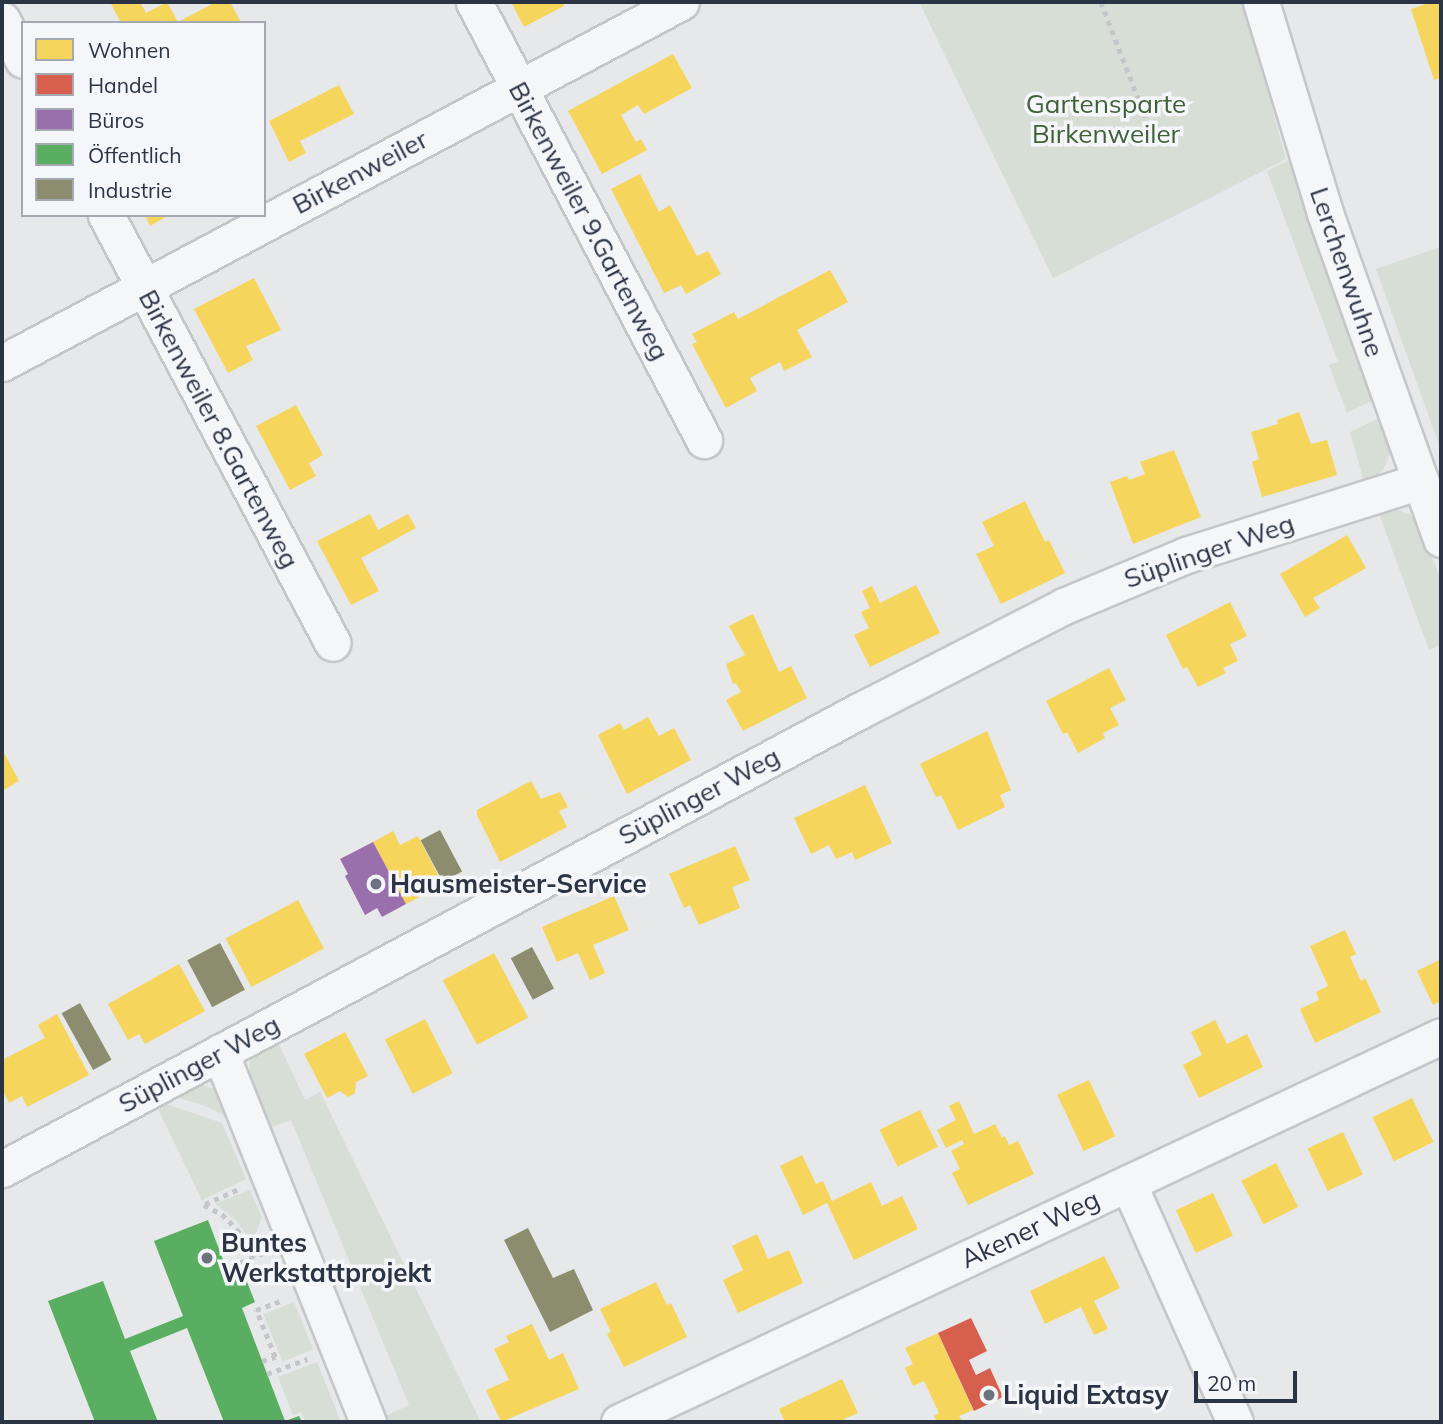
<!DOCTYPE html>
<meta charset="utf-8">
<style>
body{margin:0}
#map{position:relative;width:1443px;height:1424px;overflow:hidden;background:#e6e8ea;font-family:Mulish,sans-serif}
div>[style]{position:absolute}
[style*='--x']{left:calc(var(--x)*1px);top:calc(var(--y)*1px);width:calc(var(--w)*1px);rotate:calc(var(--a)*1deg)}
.green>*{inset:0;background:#d6ded6;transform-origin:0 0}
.homes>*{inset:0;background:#f6d55c;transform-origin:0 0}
.shops>*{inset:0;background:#d6604d}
.offices>*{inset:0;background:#9970ab}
.public>*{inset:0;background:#5aae61}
.industry>*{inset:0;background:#8c8c6e;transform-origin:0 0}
.path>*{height:4.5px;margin-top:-2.25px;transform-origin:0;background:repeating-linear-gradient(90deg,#c5c6ca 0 5px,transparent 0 10px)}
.roads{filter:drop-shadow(2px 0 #c4c6c8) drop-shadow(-2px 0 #c4c6c8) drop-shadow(0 2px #c4c6c8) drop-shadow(0 -2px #c4c6c8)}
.minor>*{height:35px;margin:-17.5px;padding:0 17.5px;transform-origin:17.5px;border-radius:17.5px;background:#f5f6f7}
.dots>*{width:19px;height:19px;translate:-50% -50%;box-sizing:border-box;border:4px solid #f4f6f9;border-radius:50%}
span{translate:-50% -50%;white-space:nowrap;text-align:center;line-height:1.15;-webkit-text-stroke:7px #f4f6f9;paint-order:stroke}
.park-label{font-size:26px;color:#3f6138}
.street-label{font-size:26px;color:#2b3445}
.poi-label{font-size:26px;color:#2b3445;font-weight:700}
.left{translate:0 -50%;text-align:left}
.frame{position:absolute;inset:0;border:4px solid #2b3445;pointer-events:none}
.legend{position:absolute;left:21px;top:21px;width:245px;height:196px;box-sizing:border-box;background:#f4f6f9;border:2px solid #a4a8b1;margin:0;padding:9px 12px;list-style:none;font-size:21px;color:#2b3445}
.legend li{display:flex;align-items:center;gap:14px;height:35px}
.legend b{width:35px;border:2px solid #a4a8b1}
.scale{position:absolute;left:1194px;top:1371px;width:103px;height:32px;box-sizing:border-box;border:4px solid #2b3445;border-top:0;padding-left:9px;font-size:21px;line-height:24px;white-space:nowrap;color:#2b3445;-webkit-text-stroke:5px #f4f6f9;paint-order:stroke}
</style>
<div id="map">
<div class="green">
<i style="clip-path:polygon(919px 2px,1243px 2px,1286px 159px,1053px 278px)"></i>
<i style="clip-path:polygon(1294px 158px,1375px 399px,1347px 413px,1329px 365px,1338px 362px,1267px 171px)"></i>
<i style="clip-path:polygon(1441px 247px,1441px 450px,1376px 269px)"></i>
<i style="clip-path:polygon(1382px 417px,1391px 451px,1383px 470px,1365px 485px,1350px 432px)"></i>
<i style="clip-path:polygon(1395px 509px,1409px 514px,1418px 523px,1441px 580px,1441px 645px,1429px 650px,1378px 511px)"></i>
<i style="clip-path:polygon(275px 1036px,305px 1100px,320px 1092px,481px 1422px,380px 1422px,379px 1419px,409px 1405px,291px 1120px,264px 1130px,249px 1085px,250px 1055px)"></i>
<i style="clip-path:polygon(196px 1083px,217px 1090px,228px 1117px,203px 1105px,168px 1095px)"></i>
<i style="clip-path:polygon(166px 1104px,222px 1123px,246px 1179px,202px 1200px,156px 1105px)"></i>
<i style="clip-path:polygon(250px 1190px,262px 1217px,252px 1243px,237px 1221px,215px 1204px)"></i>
<i style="left:294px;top:1302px;width:51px;height:33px;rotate:68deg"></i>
<i style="clip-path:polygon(317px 1362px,341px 1422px,306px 1422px,301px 1412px,293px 1415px,278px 1377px)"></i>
</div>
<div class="homes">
<i style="clip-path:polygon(110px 2px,140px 2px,146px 13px,167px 2px,178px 22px,216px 2px,230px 2px,241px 22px,239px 23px,116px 23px,120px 21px)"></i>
<i style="clip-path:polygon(511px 2px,562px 2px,564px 6px,524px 27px)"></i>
<i style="clip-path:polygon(1432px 2px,1441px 2px,1441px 78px,1434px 80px,1411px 9px)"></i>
<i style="clip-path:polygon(673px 54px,692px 88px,644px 114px,638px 105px,621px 115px,636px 142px,641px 139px,647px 150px,602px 174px,568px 111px)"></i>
<i style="clip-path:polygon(339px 85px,354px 114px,300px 141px,306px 153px,289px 162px,269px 121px)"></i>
<i style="clip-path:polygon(640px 174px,659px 212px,670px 205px,697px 256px,708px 251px,721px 274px,686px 294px,681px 285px,664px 293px,611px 189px)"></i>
<i style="clip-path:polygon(145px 215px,169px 215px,150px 226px)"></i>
<i style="clip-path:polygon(830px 270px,848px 302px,797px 330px,812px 357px,784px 371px,780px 362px,750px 378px,757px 391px,726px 408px,692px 344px,697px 342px,692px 334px,734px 312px,738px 319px)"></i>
<i style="clip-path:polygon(254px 278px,281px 330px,246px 346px,253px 360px,228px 373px,194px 309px)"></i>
<i style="clip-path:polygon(296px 405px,323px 455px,309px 463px,316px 476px,290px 490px,256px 426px)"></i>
<i style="clip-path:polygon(1299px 412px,1311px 444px,1327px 440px,1337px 475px,1262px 497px,1252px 462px,1259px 459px,1251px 432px,1278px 424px,1277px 420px)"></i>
<i style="clip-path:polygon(1174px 450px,1201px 517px,1133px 544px,1110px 482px,1127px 476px,1129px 480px,1145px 474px,1140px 462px)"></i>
<i style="clip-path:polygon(1025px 501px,1045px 542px,1049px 540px,1065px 573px,1001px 604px,976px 554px,994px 546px,982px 522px)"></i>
<i style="clip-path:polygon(370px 514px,378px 530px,408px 514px,416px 528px,361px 558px,379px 591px,351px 605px,317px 541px)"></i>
<i style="clip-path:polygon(1347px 535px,1366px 568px,1313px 598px,1320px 608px,1305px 617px,1280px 574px)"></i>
<i style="clip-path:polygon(916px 585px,940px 633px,870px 667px,854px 635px,869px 628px,861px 612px,870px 608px,862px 591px,872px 586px,880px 603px)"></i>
<i style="clip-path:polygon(1230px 602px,1247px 636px,1230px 644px,1238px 661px,1223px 668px,1226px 673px,1198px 687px,1187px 667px,1183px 669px,1166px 635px)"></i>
<i style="clip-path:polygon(753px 614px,779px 672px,791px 666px,807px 698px,743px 731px,726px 700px,741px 692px,736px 683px,733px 684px,726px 664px,745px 655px,729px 626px)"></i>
<i style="clip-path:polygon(1109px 668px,1126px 700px,1110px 708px,1119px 725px,1103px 733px,1105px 738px,1078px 753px,1067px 732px,1063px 734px,1046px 701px)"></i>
<i style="clip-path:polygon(648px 717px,659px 736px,674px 728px,691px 760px,627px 794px,598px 735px,620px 723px,624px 730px)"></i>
<i style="clip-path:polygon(987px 731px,1011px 790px,1000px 795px,1005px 807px,958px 830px,941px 795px,936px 797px,920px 764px)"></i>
<i style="clip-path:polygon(2px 749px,19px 781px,2px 791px)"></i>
<i style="clip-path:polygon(531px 781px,541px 799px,560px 792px,568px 807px,559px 811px,567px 827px,500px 862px,477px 815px,477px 810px)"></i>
<i style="clip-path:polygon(865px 785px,892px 843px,855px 860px,852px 852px,836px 859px,829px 845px,811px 854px,794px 818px)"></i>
<i style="clip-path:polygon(393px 831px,400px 845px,418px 836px,443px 885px,406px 904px,373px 842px)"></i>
<i style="clip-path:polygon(735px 846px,750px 880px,732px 887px,740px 908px,699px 925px,690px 905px,684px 908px,669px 874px)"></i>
<i style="clip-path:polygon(614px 896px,629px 930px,593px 945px,605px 973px,590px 980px,578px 953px,557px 962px,542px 927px)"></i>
<i style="left:298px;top:900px;width:55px;height:82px;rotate:62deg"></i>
<i style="clip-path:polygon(1345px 930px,1356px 954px,1350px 957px,1361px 981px,1365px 978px,1381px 1012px,1315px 1043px,1300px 1009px,1319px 1000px,1316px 992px,1328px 986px,1310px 946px)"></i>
<i style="left:494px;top:953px;width:73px;height:58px;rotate:62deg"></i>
<i style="clip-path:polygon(1441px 959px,1441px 1001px,1433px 1005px,1417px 971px)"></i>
<i style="clip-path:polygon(179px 964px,205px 1011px,145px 1044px,139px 1034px,128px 1040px,108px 1004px)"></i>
<i style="clip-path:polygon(57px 1014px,89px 1075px,27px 1107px,22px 1096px,9px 1103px,2px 1089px,2px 1060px,45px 1038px,38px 1025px)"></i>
<i style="left:425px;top:1019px;width:61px;height:45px;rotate:63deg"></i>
<i style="clip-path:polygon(1215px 1020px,1227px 1044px,1247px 1034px,1263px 1067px,1199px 1098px,1183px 1065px,1202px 1055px,1191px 1032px)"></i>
<i style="clip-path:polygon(345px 1032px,368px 1076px,356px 1082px,355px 1093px,348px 1097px,340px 1091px,327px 1098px,304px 1054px)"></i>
<i style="left:1089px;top:1080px;width:62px;height:35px;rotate:65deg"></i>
<i style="left:1412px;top:1098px;width:49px;height:44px;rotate:64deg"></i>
<i style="clip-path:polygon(959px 1101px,974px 1134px,995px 1124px,1002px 1138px,1005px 1136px,1009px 1145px,1018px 1141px,1034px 1174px,968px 1205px,952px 1173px,960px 1169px,951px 1151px,964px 1144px,962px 1140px,946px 1148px,937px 1130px,956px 1120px,949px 1106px)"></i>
<i style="left:920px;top:1110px;width:41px;height:45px;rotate:64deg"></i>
<i style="left:1343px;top:1132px;width:47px;height:39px;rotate:65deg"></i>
<i style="clip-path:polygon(802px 1155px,816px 1184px,823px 1181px,832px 1201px,871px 1182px,882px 1206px,902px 1196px,918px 1229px,854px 1260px,827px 1203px,803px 1215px,780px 1166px)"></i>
<i style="left:1276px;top:1163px;width:49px;height:39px;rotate:63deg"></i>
<i style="left:1213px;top:1193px;width:47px;height:41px;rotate:65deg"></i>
<i style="clip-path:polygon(757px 1234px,768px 1259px,789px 1250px,803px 1283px,738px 1313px,723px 1280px,743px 1270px,732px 1246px)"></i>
<i style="clip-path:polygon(1104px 1256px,1120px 1288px,1094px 1301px,1108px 1329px,1094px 1335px,1081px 1307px,1045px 1324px,1030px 1291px)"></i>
<i style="clip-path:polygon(656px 1282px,667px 1305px,671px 1303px,687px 1337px,624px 1367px,607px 1334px,611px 1332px,600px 1309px)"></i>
<i style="clip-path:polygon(532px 1324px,549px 1360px,563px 1353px,579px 1389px,501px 1422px,486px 1390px,509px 1380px,494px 1349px,509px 1342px,506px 1336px)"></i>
<i style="clip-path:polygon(938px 1333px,973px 1410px,959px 1416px,963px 1422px,937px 1422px,934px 1416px,939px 1413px,924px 1381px,913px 1386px,905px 1368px,913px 1364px,905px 1348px)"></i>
<i style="clip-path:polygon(842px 1379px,858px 1413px,844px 1419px,845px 1422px,785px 1422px,779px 1409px)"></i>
</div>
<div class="shops">
<i style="clip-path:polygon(971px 1318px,987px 1351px,969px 1360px,976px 1375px,990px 1368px,1003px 1397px,974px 1411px,938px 1333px)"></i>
</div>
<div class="offices">
<i style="clip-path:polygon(373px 842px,406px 904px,382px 917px,377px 908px,365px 915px,345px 876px,348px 874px,340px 859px)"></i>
</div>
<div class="public">
<i style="clip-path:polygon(208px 1220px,230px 1278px,243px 1272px,255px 1302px,242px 1308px,285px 1421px,299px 1416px,302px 1422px,224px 1422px,187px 1328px,130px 1351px,158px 1422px,95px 1422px,48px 1301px,103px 1281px,125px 1339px,183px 1316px,154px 1241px)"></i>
</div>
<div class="industry">
<i style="left:440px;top:830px;width:47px;height:22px;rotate:62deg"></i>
<i style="left:220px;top:943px;width:53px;height:37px;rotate:62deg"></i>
<i style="left:532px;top:947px;width:47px;height:24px;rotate:62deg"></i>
<i style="left:80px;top:1003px;width:65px;height:21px;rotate:61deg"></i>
<i style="clip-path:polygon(528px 1228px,553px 1278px,574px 1269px,593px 1310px,550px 1332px,504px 1240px)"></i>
</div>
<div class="path">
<i style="--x:1101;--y:2;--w:124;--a:68.8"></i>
<i style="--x:205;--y:1204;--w:37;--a:-24"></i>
<i style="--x:204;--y:1205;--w:20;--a:27"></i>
<i style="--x:222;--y:1214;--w:21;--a:45"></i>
<i style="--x:237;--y:1229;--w:33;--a:55"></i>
<i style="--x:235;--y:1275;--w:10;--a:-114"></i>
<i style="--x:231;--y:1266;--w:35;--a:-22"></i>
<i style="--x:262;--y:1361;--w:14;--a:-17"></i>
<i style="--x:275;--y:1357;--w:51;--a:-112"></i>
<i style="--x:256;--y:1310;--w:29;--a:-20"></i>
<i style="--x:267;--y:1374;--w:43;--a:-20.6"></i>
</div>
<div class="roads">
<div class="minor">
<i style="--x:474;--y:2;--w:495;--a:62.3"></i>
<i style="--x:1261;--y:2;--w:220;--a:73.1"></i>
<i style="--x:1325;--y:213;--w:346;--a:70.4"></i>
<i style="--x:2;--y:20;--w:45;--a:62.3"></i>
<i style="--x:106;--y:215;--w:484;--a:62.1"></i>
<i style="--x:2;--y:363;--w:769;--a:-28"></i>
<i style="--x:220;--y:1052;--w:399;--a:68.2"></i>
<i style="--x:2;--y:1169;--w:972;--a:-28.12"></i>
<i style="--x:859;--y:711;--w:230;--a:-27.1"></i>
<i style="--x:1064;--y:606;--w:132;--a:-22.7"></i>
<i style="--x:1186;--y:555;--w:246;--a:-17.5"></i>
<i style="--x:1128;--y:1183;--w:262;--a:65.9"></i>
<i style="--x:619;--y:1422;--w:908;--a:-25.15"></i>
</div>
</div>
<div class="dots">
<i style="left:376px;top:884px;background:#6c737f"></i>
<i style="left:207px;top:1258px;background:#6c737f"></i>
<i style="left:989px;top:1395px;background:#6c737f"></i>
</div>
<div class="park-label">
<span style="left:1106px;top:119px">Gartensparte<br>Birkenweiler</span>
</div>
<div class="street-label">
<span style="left:360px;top:172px;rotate:-28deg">Birkenweiler</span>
<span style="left:589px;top:221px;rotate:62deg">Birkenweiler 9.Gartenweg</span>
<span style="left:1347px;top:272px;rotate:71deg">Lerchenwuhne</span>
<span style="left:219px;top:429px;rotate:62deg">Birkenweiler 8.Gartenweg</span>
<span style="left:1209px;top:551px;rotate:-19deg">Süplinger Weg</span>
<span style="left:699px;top:796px;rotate:-28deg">Süplinger Weg</span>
<span style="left:199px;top:1064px;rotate:-28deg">Süplinger Weg</span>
<span style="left:1030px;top:1229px;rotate:-25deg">Akener Weg</span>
</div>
<div class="poi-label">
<span class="left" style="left:390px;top:884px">Hausmeister-Service</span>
<span class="left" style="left:221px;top:1258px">Buntes<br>Werkstattprojekt</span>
<span class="left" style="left:1003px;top:1395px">Liquid Extasy</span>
</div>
<div class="frame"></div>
<ul class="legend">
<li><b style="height:19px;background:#f6d55c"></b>Wohnen</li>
<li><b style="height:19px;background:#d6604d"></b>Handel</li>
<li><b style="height:19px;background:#9970ab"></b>Büros</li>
<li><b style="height:19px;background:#5aae61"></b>Öffentlich</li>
<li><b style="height:19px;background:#8c8c6e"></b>Industrie</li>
</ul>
<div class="scale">20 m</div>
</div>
